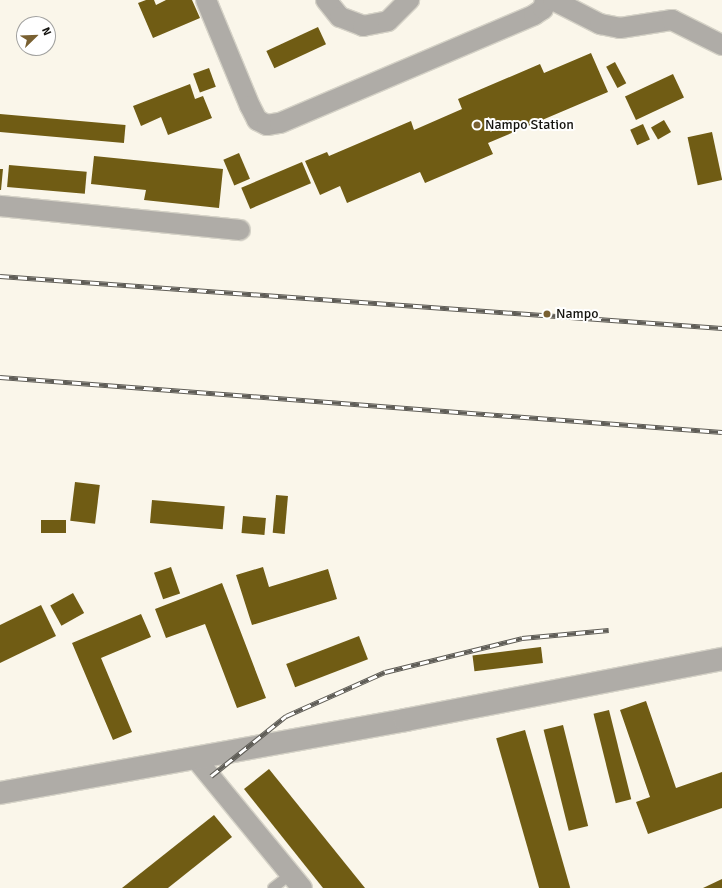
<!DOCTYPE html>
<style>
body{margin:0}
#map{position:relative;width:722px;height:888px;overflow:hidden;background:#faf6ea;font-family:Signika,sans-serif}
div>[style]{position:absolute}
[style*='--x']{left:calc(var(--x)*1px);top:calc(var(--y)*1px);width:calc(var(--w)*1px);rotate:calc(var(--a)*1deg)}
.building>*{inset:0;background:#705c14;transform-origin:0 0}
.roads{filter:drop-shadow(1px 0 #d5d2c7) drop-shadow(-1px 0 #d5d2c7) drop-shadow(0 1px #d5d2c7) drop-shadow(0 -1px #d5d2c7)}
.service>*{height:10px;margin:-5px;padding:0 5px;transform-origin:5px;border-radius:5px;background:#afaca7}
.minor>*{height:20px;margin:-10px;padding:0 10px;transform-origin:10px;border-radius:10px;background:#afaca7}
.tertiary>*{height:22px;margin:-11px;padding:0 11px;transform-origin:11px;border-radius:11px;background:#afaca7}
.rail>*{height:4.5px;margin-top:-2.25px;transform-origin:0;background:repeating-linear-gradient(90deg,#fff 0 9px,#5f5d57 0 18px);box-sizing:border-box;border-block:1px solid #5f5d57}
.dots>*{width:11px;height:11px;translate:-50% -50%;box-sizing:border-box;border:2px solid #fff;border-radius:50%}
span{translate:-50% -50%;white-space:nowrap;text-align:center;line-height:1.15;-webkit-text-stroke:4px #fff;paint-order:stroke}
.poi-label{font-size:14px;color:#14130f}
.left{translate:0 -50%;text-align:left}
.north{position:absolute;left:16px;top:16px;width:40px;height:40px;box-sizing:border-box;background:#fff;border:1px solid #a1a19f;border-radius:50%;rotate:67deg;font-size:11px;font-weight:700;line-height:16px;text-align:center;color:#14130f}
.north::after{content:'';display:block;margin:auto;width:14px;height:18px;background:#796031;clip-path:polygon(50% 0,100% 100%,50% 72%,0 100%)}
</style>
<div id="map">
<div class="building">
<i style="clip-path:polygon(146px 0,154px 0,156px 5px,166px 0,192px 0,200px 18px,153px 38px,138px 3px)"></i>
<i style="left:318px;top:27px;width:19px;height:57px;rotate:65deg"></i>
<i style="clip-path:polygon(591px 53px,608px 92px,488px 143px,493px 154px,425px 183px,420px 172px,347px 203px,340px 186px,320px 195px,305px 161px,327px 152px,329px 156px,411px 121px,414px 130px,462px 109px,458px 99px,540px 64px,544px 73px)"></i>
<i style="left:615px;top:62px;width:24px;height:10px;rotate:62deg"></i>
<i style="left:209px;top:68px;width:20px;height:17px;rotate:70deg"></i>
<i style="left:673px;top:74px;width:26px;height:53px;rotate:65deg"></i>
<i style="clip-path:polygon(190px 84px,195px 99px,203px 96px,212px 118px,168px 135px,161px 117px,141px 126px,133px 106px)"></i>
<i style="left:0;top:114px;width:126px;height:18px;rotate:5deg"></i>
<i style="left:664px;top:120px;width:14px;height:15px;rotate:60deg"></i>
<i style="left:643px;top:124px;width:17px;height:14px;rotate:66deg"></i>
<i style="left:712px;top:132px;width:49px;height:25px;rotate:78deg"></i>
<i style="left:239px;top:153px;width:28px;height:17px;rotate:67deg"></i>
<i style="clip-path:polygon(94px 156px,223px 169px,219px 208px,144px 200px,146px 190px,91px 184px)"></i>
<i style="left:302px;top:162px;width:23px;height:66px;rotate:67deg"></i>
<i style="left:9px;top:165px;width:78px;height:22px;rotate:5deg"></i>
<i style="clip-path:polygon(0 169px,3px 169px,1px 190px,0 190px)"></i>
<i style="left:75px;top:482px;width:25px;height:39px;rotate:7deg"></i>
<i style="left:276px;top:495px;width:12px;height:38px;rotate:5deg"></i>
<i style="left:152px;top:500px;width:73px;height:23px;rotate:5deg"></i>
<i style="left:243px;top:516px;width:23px;height:17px;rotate:5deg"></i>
<i style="left:41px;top:520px;width:25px;height:13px"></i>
<i style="left:171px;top:567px;width:28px;height:18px;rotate:71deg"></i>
<i style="clip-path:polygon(263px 567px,269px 587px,328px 569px,337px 599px,252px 625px,236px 575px)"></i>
<i style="clip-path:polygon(222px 583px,266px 698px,237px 708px,205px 624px,166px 638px,155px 609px)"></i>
<i style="left:73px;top:593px;width:23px;height:26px;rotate:61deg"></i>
<i style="clip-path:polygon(41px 605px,56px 636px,0 663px,0 625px)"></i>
<i style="clip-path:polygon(141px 614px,151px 637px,101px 658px,132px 732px,113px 740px,72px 643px)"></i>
<i style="left:359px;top:636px;width:25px;height:78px;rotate:69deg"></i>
<i style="left:541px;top:647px;width:16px;height:69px;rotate:83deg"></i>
<i style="clip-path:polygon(646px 701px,676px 788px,722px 772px,722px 808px,648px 834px,636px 802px,650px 797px,620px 710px)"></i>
<i style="left:609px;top:710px;width:92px;height:16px;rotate:76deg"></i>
<i style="left:563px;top:725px;width:104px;height:20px;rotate:76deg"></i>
<i style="left:525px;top:730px;width:164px;height:30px;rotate:74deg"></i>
<i style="clip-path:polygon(269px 769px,365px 888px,323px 888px,244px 789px)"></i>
<i style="clip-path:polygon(214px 815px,232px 837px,168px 888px,122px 888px)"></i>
<i style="clip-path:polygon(722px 879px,722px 888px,703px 888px)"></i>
</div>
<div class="roads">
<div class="service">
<i style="--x:273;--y:888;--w:23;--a:-38"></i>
</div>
<div class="minor">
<i style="--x:206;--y:0;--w:115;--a:67.5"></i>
<i style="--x:250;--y:106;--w:16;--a:63"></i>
<i style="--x:257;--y:120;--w:11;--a:27"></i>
<i style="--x:267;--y:125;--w:13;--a:-9"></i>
<i style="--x:280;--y:123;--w:276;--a:-23"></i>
<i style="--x:534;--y:15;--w:11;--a:-34"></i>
<i style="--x:543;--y:9;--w:9;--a:-77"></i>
<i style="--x:326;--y:0;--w:22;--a:51"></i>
<i style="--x:340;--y:17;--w:25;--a:21"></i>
<i style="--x:363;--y:26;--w:25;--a:-11"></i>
<i style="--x:388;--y:21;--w:30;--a:-45"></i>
<i style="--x:553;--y:0;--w:53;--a:27.1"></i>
<i style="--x:600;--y:24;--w:20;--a:11"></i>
<i style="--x:620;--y:28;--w:53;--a:-8.7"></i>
<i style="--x:672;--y:20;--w:56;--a:26.6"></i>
<i style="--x:0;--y:206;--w:241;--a:5.7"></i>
<i style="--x:196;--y:759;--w:167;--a:50.6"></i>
</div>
<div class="tertiary">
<i style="--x:0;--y:793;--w:412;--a:-10.2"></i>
<i style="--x:405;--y:720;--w:323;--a:-10.9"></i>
</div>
</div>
<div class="rail">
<i style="--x:0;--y:276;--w:724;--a:4.12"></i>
<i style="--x:0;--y:377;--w:724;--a:4.36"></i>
<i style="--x:211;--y:776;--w:96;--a:-38.7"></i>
<i style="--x:286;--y:716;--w:108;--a:-24"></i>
<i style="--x:385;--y:672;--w:141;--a:-13.9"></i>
<i style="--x:522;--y:638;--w:87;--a:-5.3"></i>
</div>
<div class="dots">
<i style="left:477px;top:125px;background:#796031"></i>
<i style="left:547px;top:314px;background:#796031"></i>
</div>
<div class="poi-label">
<span class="left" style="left:485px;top:125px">Nampo Station</span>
<span class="left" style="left:556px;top:314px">Nampo</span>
</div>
<div class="north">N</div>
</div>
